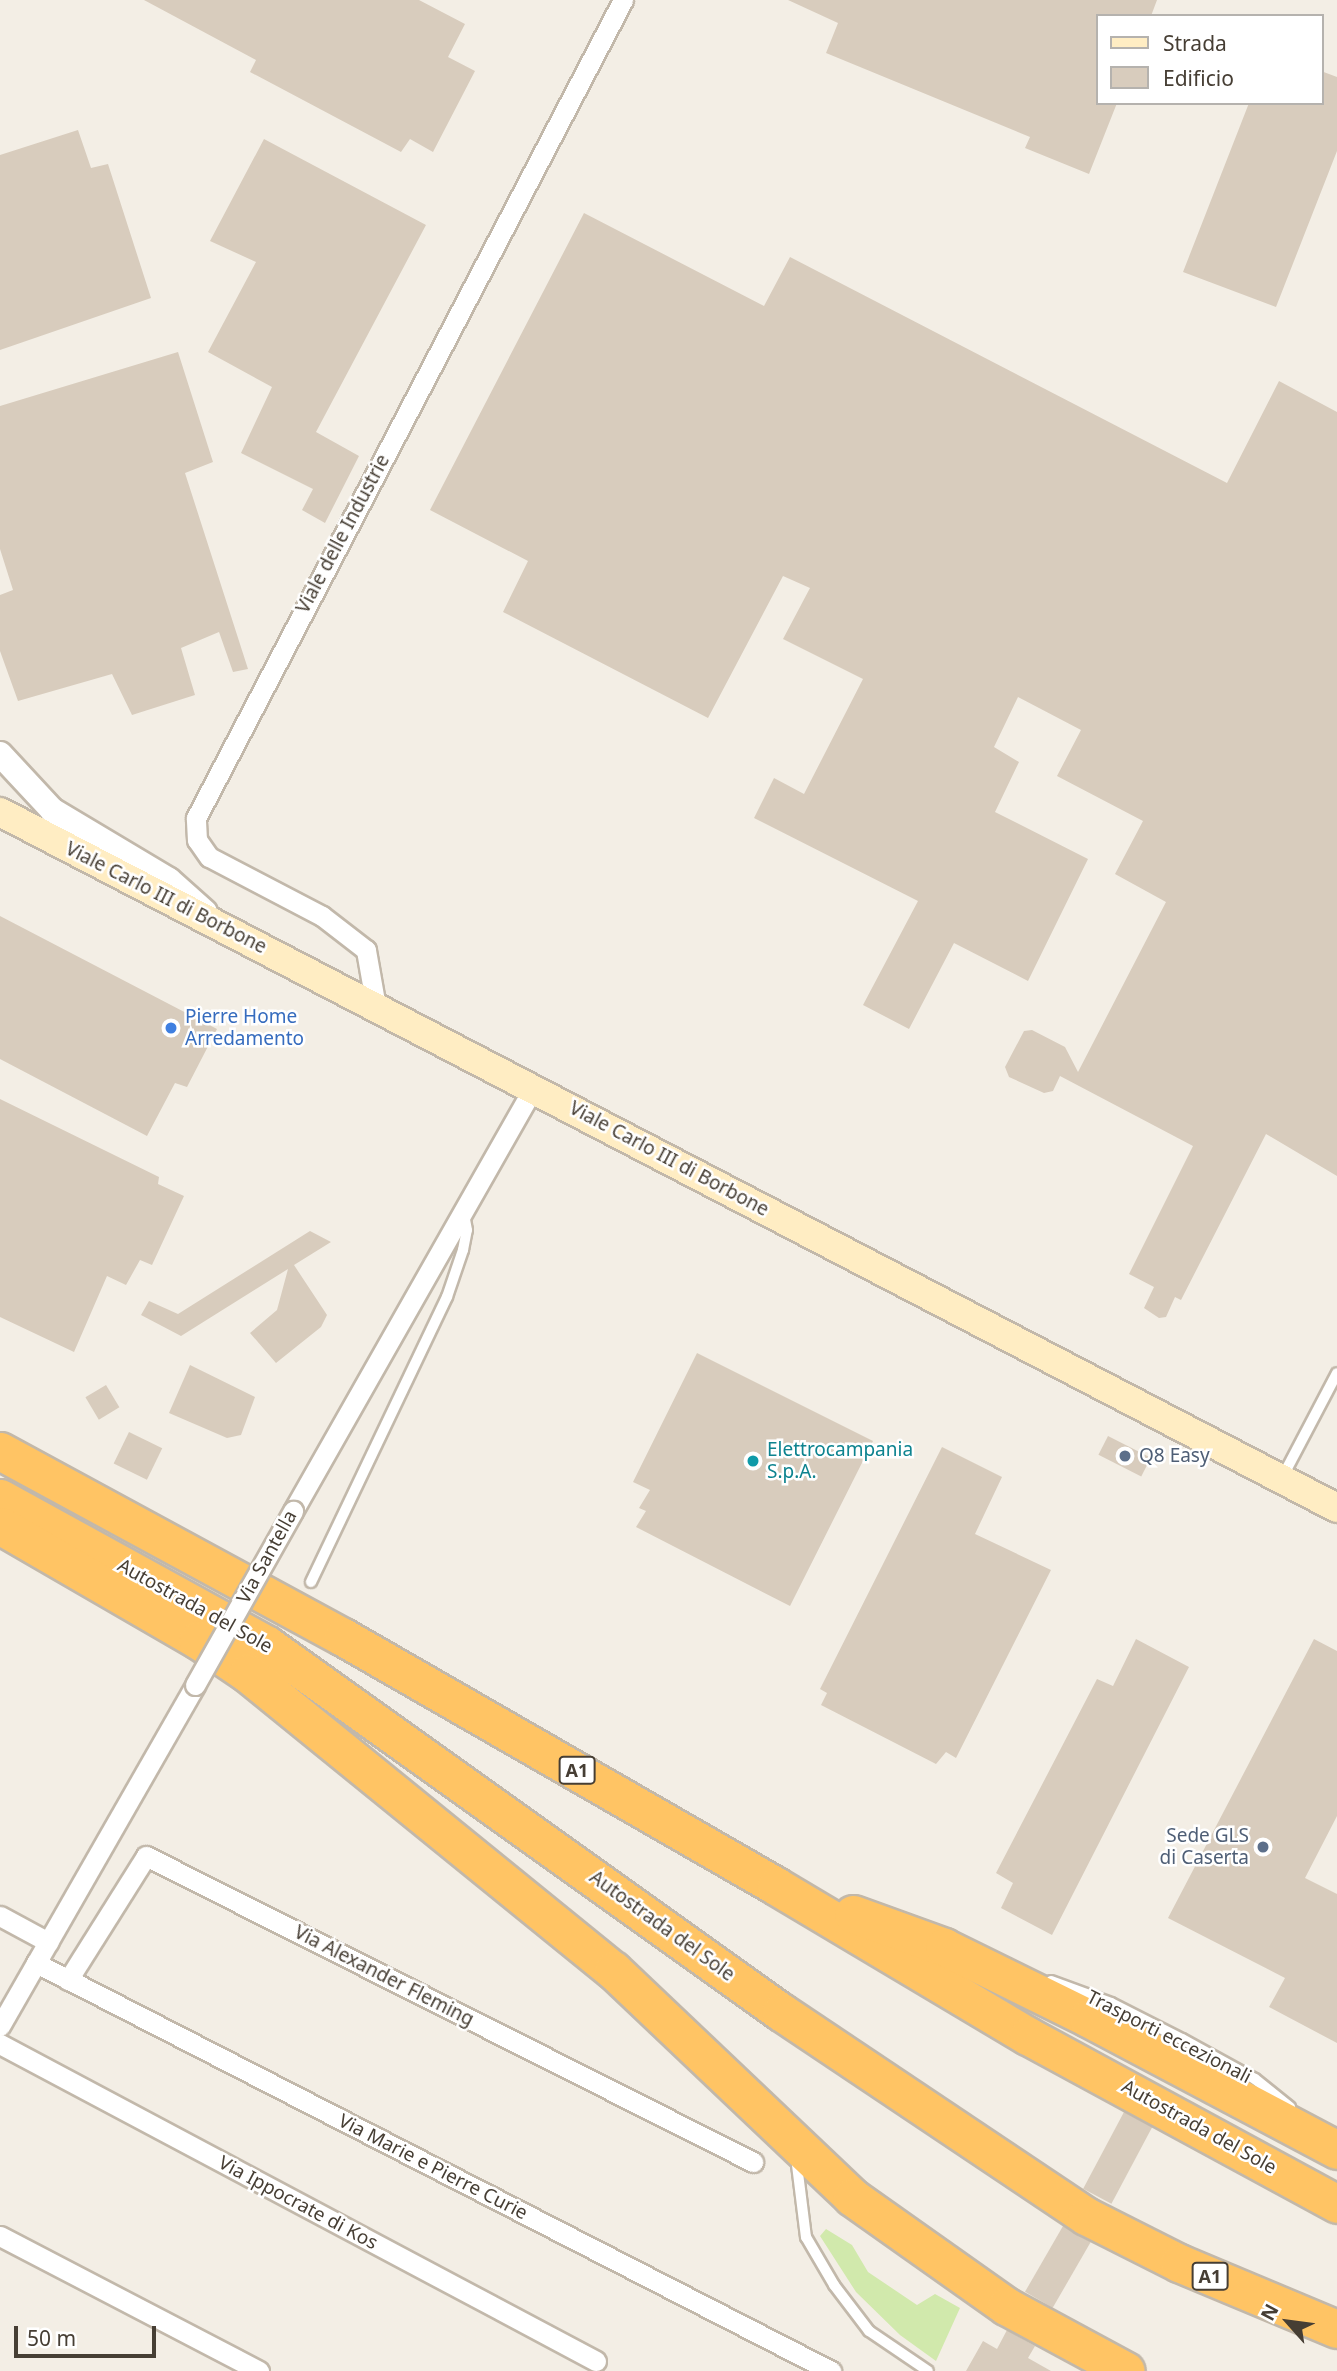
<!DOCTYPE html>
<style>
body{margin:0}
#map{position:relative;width:1337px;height:2371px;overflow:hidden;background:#f3eee5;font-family:"Noto Sans",sans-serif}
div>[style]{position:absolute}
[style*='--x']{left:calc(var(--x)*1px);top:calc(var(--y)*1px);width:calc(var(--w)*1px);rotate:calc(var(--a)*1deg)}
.green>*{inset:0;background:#d1e9ac}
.building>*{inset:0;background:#d8ccbd;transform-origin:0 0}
.roads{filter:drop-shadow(2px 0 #c2b8aa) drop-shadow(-2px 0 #c2b8aa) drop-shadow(0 2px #c2b8aa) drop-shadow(0 -2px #c2b8aa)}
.service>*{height:10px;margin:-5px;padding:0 5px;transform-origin:5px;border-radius:5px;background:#fff}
.minor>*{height:19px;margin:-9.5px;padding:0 9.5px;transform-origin:9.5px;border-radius:9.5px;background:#fff}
.tertiary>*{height:24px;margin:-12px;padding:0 12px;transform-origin:12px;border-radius:12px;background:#fff}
.secondary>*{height:28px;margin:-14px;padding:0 14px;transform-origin:14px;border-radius:14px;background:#ffedc3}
.motorway>*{height:37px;margin:-18.5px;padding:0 18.5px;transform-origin:18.5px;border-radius:18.5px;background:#ffc464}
.bridges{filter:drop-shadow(2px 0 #c2b8aa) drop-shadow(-2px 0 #c2b8aa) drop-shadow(0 2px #c2b8aa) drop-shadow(0 -2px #c2b8aa)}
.minor-bridge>*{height:19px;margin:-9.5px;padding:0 9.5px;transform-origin:9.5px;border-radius:9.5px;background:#fff}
.dots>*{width:19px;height:19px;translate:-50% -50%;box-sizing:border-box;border:4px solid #fff;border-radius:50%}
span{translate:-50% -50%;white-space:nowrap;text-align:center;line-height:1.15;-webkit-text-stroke:5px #fff;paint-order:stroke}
.shield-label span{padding:2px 5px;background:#fff;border:2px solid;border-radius:5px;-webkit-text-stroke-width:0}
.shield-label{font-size:18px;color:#463e34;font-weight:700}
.street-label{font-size:19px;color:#463e34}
.shop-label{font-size:19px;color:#366cbe}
.left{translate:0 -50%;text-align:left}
.culture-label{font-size:19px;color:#0d838f}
.service-label{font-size:19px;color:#4e5e75}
.right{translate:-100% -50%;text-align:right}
.legend{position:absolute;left:1096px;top:14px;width:228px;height:91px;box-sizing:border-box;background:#fff;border:2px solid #b5b2ae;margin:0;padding:9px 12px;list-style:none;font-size:21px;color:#463e34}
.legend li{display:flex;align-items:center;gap:14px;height:35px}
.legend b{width:35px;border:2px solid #b5b2ae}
.north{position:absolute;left:1253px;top:2287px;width:70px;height:70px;-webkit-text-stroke:5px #fff;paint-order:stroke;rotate:298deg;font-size:19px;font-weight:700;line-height:28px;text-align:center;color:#463e34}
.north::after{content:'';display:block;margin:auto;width:24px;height:32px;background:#463e34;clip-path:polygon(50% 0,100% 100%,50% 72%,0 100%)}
.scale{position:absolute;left:14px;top:2326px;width:142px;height:32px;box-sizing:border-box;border:4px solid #463e34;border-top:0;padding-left:9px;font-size:21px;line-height:24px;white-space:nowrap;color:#463e34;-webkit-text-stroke:5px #fff;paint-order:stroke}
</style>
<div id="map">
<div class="green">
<i style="clip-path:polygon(826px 2229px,852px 2245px,868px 2272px,917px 2305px,935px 2294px,960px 2308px,936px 2361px,900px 2335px,856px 2292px,820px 2236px)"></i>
</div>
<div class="building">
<i style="clip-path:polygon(144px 0,419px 0,465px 24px,448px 57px,475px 71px,433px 152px,410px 139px,401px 152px,250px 72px,256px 60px)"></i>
<i style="clip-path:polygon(788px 0,1157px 0,1151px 16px,1097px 16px,1097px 103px,1117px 103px,1089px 174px,1025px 148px,1030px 137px,826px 53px,838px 23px)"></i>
<i style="clip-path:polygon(1321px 71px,1337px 77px,1337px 151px,1276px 307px,1183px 272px,1249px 103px,1321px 103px)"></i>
<i style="clip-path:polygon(78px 130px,91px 168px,108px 164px,151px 298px,0 350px,0 155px)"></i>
<i style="clip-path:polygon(264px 139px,426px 225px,316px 432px,359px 456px,325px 523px,302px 510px,313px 489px,241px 453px,272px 387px,208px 352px,256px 262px,210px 241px)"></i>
<i style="clip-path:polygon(584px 213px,764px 306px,790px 257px,1227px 483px,1279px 381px,1337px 412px,1337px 1176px,1266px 1134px,1181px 1300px,1175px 1297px,1166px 1317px,1159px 1318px,1144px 1308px,1154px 1287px,1129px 1274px,1193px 1146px,1060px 1076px,1053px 1091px,1044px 1093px,1009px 1077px,1005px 1067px,1024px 1031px,1032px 1030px,1065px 1047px,1078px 1072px,1166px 902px,1115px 874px,1143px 821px,1057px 776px,1081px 730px,1018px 697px,994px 747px,1019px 762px,995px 812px,1088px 859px,1028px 981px,954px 943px,909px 1029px,863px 1005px,918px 901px,754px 818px,774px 778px,804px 794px,863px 679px,783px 639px,810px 588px,783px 576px,708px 718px,503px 612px,528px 561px,430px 510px)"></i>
<i style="clip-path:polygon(178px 352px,213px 462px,185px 473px,248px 669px,233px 672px,219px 632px,181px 648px,195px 695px,132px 715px,112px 674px,18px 701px,0 651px,0 595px,13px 590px,0 549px,0 406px)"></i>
<i style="clip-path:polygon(0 916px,217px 1029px,187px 1087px,175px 1083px,147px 1136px,0 1059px)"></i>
<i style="clip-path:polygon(0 1099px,159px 1177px,158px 1184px,184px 1196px,152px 1265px,140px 1260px,126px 1285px,107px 1276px,74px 1352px,0 1317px)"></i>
<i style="clip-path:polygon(310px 1231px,331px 1242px,294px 1265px,327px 1315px,321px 1327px,276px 1363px,250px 1333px,277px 1310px,288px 1269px,181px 1336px,141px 1315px,149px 1301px,178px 1314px)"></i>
<i style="clip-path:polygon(697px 1353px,873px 1441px,790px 1606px,636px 1527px,646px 1511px,639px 1508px,650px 1490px,633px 1482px)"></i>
<i style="clip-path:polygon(190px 1365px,255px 1397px,241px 1435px,227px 1438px,169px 1413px)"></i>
<i style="left:106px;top:1385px;width:26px;height:24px;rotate:59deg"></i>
<i style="left:129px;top:1432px;width:37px;height:35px;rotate:26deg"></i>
<i style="left:1108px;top:1436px;width:48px;height:21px;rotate:27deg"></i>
<i style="clip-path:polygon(942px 1447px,1002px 1477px,975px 1534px,1051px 1570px,956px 1758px,946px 1752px,936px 1764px,821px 1705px,827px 1693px,820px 1689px)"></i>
<i style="clip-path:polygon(1136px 1639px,1189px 1667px,1052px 1935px,1001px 1908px,1013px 1883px,996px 1873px,1097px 1679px,1113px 1686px)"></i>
<i style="clip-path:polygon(1314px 1639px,1337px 1651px,1337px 1816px,1305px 1878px,1337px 1894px,1337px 2043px,1269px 2007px,1285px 1978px,1168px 1918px)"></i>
<i style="left:1124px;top:2112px;width:32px;height:87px;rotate:28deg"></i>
<i style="left:1063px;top:2226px;width:32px;height:76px;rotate:30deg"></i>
<i style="clip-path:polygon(1007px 2330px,1035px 2346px,1028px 2358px,1051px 2371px,966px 2371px,983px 2341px,997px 2349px)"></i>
</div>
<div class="roads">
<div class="service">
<i style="--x:1283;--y:1476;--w:116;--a:-62.3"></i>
<i style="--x:311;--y:1582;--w:316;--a:-64.5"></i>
<i style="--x:447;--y:1297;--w:50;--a:-71.2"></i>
<i style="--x:463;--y:1250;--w:20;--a:-79"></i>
<i style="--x:467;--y:1230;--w:16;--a:-101"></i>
<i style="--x:1051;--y:1981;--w:64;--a:20.1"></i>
<i style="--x:1111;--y:2003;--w:80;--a:26.9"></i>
<i style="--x:1182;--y:2039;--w:83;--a:28.7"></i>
<i style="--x:1255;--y:2079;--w:45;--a:38.7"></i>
<i style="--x:796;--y:2157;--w:81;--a:82.9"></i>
<i style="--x:806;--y:2237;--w:56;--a:59.7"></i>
<i style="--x:834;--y:2285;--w:58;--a:52.7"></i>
<i style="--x:869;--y:2331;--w:71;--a:34.1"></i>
</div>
<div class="minor">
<i style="--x:376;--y:1007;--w:58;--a:-100"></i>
<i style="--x:366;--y:950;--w:56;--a:-142.3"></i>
<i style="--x:322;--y:916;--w:127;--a:-152.4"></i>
<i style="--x:209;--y:857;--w:21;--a:-125"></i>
<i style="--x:197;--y:840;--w:22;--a:-93"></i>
<i style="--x:196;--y:818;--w:923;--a:-62.44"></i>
<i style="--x:293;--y:1511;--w:486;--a:-60.4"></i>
<i style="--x:0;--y:1916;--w:55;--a:28.4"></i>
<i style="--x:36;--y:1963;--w:894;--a:27.17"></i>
<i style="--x:68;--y:1980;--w:146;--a:-57.8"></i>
<i style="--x:146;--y:1856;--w:680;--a:26.75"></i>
<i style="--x:0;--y:2026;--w:393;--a:-60.2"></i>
<i style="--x:0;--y:2044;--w:675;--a:28.01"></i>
<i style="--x:0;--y:2236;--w:292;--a:27.5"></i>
</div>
<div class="tertiary">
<i style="--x:0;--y:754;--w:76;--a:47.1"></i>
<i style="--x:52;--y:810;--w:136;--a:30.9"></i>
<i style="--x:169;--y:880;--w:48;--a:41.6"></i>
</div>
<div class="secondary">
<i style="--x:0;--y:812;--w:1507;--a:27.5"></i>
</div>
<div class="motorway">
<i style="--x:0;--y:1451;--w:390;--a:28.5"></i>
<i style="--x:343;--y:1637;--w:499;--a:29.9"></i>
<i style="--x:776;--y:1886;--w:293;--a:30.8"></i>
<i style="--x:1028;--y:2036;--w:352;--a:28.5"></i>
<i style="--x:0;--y:1498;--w:305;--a:28.8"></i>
<i style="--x:267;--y:1645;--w:632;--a:35.53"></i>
<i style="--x:781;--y:2012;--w:367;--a:33.8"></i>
<i style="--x:1086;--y:2216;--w:104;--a:26.8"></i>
<i style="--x:1179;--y:2263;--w:171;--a:22.7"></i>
<i style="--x:1;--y:1526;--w:228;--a:30.1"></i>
<i style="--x:198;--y:1640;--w:59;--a:34"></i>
<i style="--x:247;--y:1673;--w:471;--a:39.1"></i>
<i style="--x:613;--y:1970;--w:330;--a:43.5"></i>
<i style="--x:852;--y:2197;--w:189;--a:35.3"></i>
<i style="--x:1006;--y:2306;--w:136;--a:28.4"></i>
<i style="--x:853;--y:1914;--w:97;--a:19.9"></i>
<i style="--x:944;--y:1947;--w:161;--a:26.2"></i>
<i style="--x:1088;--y:2018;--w:282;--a:27.9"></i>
</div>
</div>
<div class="bridges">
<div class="minor-bridge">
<i style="--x:195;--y:1685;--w:200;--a:-60.6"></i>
</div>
</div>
<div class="dots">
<i style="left:171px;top:1028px;background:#3f7fe0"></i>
<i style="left:1125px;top:1456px;background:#5c6f8a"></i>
<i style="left:753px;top:1461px;background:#0f9aa8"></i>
<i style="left:1263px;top:1847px;background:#5c6f8a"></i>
</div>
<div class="shield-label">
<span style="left:577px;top:1770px">A1</span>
<span style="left:1210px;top:2276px">A1</span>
</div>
<div class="street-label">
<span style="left:343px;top:534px;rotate:-62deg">Viale delle Industrie</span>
<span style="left:166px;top:898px;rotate:27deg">Viale Carlo III di Borbone</span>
<span style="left:669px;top:1159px;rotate:28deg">Viale Carlo III di Borbone</span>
<span style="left:267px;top:1557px;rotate:-61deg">Via Santella</span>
<span style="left:195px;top:1606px;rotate:29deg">Autostrada del Sole</span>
<span style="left:662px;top:1926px;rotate:36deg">Autostrada del Sole</span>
<span style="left:384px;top:1976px;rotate:27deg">Via Alexander Fleming</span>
<span style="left:1169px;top:2037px;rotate:27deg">Trasporti eccezionali</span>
<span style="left:1199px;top:2127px;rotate:29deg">Autostrada del Sole</span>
<span style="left:433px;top:2167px;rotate:27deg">Via Marie e Pierre Curie</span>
<span style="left:298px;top:2203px;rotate:28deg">Via Ippocrate di Kos</span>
</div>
<div class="shop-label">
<span class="left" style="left:185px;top:1028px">Pierre Home<br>Arredamento</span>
</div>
<div class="culture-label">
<span class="left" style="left:767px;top:1461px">Elettrocampania<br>S.p.A.</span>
</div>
<div class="service-label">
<span class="left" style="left:1139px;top:1456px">Q8 Easy</span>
<span class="right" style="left:1249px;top:1847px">Sede GLS<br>di Caserta</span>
</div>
<ul class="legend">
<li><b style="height:9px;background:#ffedc3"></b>Strada</li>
<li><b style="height:19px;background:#d8ccbd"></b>Edificio</li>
</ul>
<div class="north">N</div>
<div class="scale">50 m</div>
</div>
